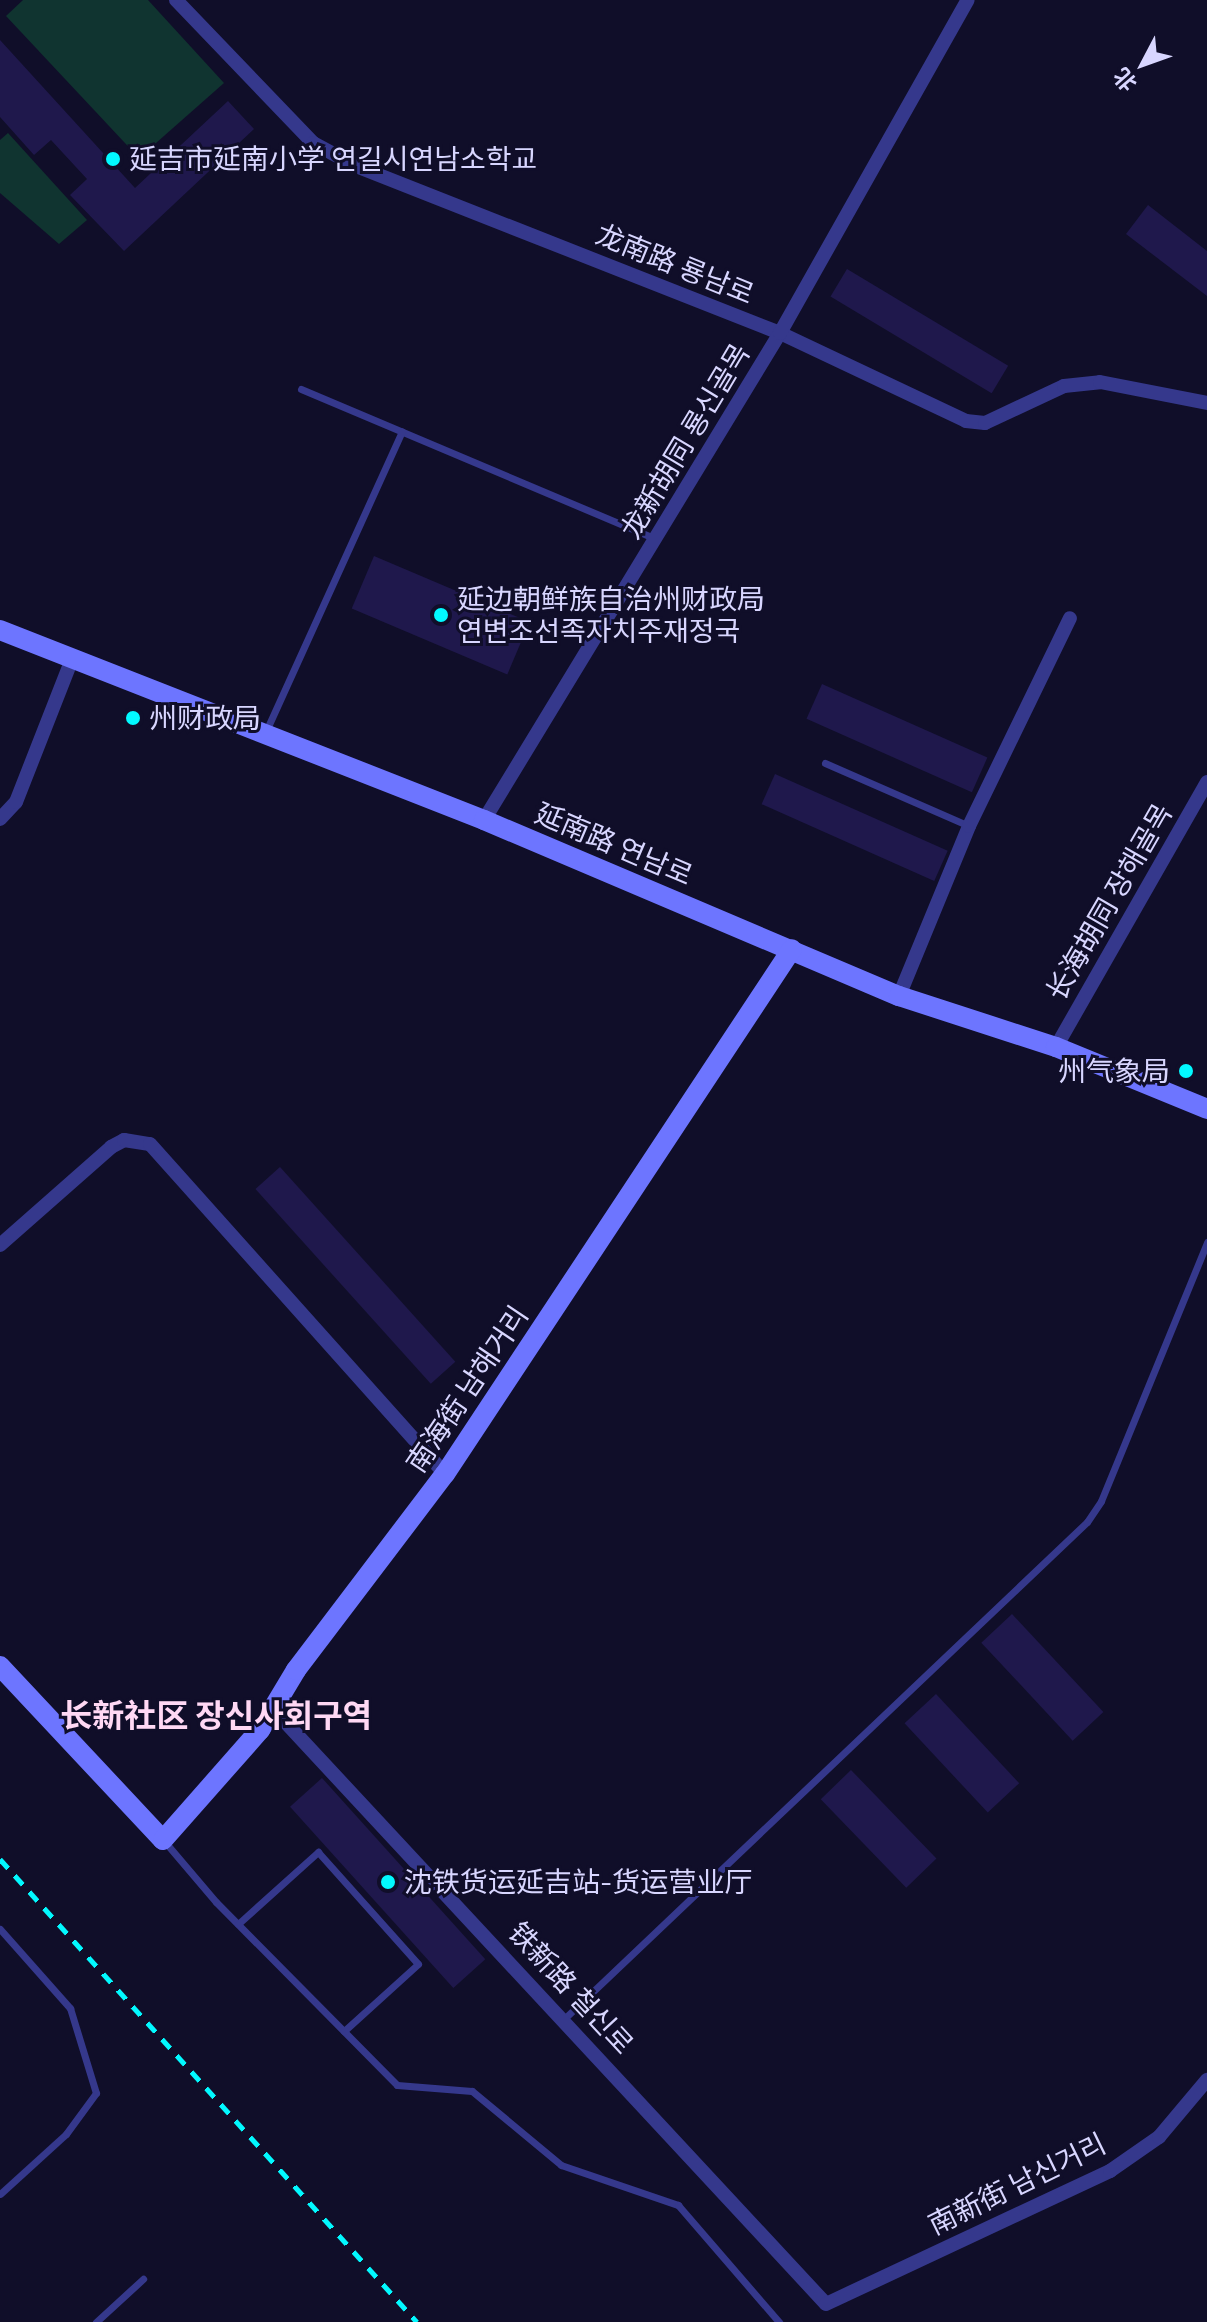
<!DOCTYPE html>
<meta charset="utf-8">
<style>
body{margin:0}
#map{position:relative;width:1207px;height:2322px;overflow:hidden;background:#100e29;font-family:"Titillium Web","Noto Sans SC","Noto Sans KR",sans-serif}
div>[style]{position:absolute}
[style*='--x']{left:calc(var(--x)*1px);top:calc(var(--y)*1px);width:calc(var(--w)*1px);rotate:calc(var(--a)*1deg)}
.green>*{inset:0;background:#103430}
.building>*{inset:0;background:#1f184c;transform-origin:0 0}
.lane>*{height:7px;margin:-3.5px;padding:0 3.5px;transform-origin:3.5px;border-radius:3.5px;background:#35388c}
.street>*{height:14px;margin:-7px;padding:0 7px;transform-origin:7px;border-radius:7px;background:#35388c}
.secondary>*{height:20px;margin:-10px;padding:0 10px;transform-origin:10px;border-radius:10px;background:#6d75ff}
.rail>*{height:5px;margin-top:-2.5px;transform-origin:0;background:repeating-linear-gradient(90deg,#02f9ff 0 12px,transparent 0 22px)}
.dots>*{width:22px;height:22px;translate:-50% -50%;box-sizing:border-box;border:4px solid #100e29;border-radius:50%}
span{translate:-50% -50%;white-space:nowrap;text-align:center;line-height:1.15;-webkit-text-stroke:6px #100e29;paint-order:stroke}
.poi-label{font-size:28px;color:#d8d6ff}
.left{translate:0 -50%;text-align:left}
.right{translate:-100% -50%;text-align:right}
.street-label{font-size:28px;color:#d8d6ff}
.quarter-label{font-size:32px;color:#ffd8f4;font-weight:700}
.north{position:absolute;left:1103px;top:24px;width:80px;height:80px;-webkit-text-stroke:6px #100e29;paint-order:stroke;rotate:229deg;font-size:22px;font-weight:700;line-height:32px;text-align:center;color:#d8d6ff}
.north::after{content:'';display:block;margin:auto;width:28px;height:36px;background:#d8d6ff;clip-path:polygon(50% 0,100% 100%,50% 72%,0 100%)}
</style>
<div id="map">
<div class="green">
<i style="clip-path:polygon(23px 0,148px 0,224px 83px,139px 158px,6px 16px)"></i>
<i style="clip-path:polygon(8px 133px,87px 220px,59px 244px,0 193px,0 140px)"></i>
</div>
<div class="building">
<i style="clip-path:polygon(0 40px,135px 188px,228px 101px,254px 129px,124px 251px,70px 195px,87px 179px,51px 140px,34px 155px,0 117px)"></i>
<i style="clip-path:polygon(1148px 205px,1207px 251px,1207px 296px,1126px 234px)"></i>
<i style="left:847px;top:269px;width:188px;height:32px;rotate:31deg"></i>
<i style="left:374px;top:556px;width:169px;height:57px;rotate:23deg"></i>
<i style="left:822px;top:684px;width:181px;height:38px;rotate:24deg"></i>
<i style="left:775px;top:774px;width:189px;height:33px;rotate:24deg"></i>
<i style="left:280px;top:1167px;width:262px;height:33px;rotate:48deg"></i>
<i style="left:1012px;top:1614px;width:134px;height:42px;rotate:47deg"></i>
<i style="left:936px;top:1694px;width:122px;height:43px;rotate:47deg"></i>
<i style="left:851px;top:1770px;width:123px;height:42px;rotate:46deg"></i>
<i style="left:322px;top:1778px;width:244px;height:43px;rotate:48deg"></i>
</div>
<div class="lane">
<i style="--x:301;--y:389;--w:383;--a:22.9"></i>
<i style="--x:266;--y:731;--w:329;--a:-65.6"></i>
<i style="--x:825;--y:763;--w:157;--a:23.6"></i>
<i style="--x:165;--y:1842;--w:79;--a:49.6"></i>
<i style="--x:216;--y:1902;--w:257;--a:45.3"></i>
<i style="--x:397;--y:2085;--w:75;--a:4.6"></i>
<i style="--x:472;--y:2091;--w:116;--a:39.7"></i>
<i style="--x:561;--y:2165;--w:124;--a:18.9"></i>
<i style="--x:678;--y:2205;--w:155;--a:49.2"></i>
<i style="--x:238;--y:1924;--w:108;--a:-42"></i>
<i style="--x:318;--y:1852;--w:150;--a:48.2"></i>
<i style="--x:418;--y:1964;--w:100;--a:137.8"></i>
<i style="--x:0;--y:1929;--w:106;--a:48.5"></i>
<i style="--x:70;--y:2008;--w:89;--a:73"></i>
<i style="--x:96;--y:2093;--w:51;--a:126.2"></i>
<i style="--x:66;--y:2134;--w:89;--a:137.7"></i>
<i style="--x:565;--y:2018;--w:720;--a:-43.54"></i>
<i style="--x:1087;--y:1522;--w:25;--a:-56"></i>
<i style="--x:1101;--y:1501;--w:280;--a:-67.7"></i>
<i style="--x:96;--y:2322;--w:64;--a:-42.5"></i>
</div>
<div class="street">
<i style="--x:176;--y:0;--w:198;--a:46.2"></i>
<i style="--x:313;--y:143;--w:49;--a:28.1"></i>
<i style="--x:356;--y:166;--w:456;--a:21.5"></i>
<i style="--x:780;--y:333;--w:206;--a:25.3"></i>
<i style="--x:966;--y:421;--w:19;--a:6"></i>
<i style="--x:985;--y:423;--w:87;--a:-25.1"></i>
<i style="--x:1064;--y:386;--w:36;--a:-6"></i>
<i style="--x:1100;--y:382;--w:109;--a:11.1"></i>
<i style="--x:0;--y:819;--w:23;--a:-47"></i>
<i style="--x:16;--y:802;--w:154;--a:-68.6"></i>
<i style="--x:484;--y:820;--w:570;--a:-58.71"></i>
<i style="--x:780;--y:333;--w:382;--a:-60.6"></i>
<i style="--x:899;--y:996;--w:184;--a:-67.6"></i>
<i style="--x:969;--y:826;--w:231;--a:-64.1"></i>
<i style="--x:1056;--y:1047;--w:305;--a:-60.3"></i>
<i style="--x:0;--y:1245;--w:148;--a:-41.4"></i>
<i style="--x:111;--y:1147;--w:15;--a:-28"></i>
<i style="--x:124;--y:1140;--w:26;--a:9"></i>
<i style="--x:150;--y:1144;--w:443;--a:48.2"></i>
<i style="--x:275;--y:1711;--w:809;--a:47.1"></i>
<i style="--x:826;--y:2304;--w:314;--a:-25.1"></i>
<i style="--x:1110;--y:2171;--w:60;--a:-34.8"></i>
<i style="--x:1159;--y:2137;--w:75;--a:-49.9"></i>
</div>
<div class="secondary">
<i style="--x:0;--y:630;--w:520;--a:21.43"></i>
<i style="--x:484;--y:820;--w:451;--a:23"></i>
<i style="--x:899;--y:996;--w:165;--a:18"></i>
<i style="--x:1056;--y:1047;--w:163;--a:22.3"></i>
<i style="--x:0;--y:1666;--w:238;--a:46.9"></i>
<i style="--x:163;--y:1840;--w:147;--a:-48.6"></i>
<i style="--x:260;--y:1730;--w:70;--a:-59"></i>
<i style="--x:296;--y:1670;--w:246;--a:-52.8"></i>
<i style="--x:445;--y:1474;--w:629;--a:-56.54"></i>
</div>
<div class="rail">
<i style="--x:0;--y:1859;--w:623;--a:47.99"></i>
</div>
<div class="dots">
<i style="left:113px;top:159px;background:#02f9ff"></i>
<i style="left:441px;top:615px;background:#02f9ff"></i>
<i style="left:133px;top:718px;background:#02f9ff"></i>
<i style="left:1186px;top:1071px;background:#02f9ff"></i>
<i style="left:388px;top:1882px;background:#02f9ff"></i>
</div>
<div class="poi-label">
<span class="left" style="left:129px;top:159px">延吉市延南小学 연길시연남소학교</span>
<span class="left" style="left:457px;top:615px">延边朝鲜族自治州财政局<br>연변조선족자치주재정국</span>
<span class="left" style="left:149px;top:718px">州财政局</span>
<span class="right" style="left:1170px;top:1071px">州气象局</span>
<span class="left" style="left:404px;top:1882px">沈铁货运延吉站-货运营业厅</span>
</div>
<div class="street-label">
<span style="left:675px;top:264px;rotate:22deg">龙南路 룡남로</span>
<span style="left:685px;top:441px;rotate:-59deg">龙新胡同 룡신골목</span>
<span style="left:614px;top:844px;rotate:23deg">延南路 연남로</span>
<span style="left:1109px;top:902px;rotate:-60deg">长海胡同 장해골목</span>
<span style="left:467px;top:1389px;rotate:-56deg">南海街 남해거리</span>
<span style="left:571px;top:1988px;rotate:47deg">铁新路 철신로</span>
<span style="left:1017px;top:2184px;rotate:-26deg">南新街 남신거리</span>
</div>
<div class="quarter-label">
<span style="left:216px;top:1715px">长新社区 장신사회구역</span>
</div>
<div class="north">北</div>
</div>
